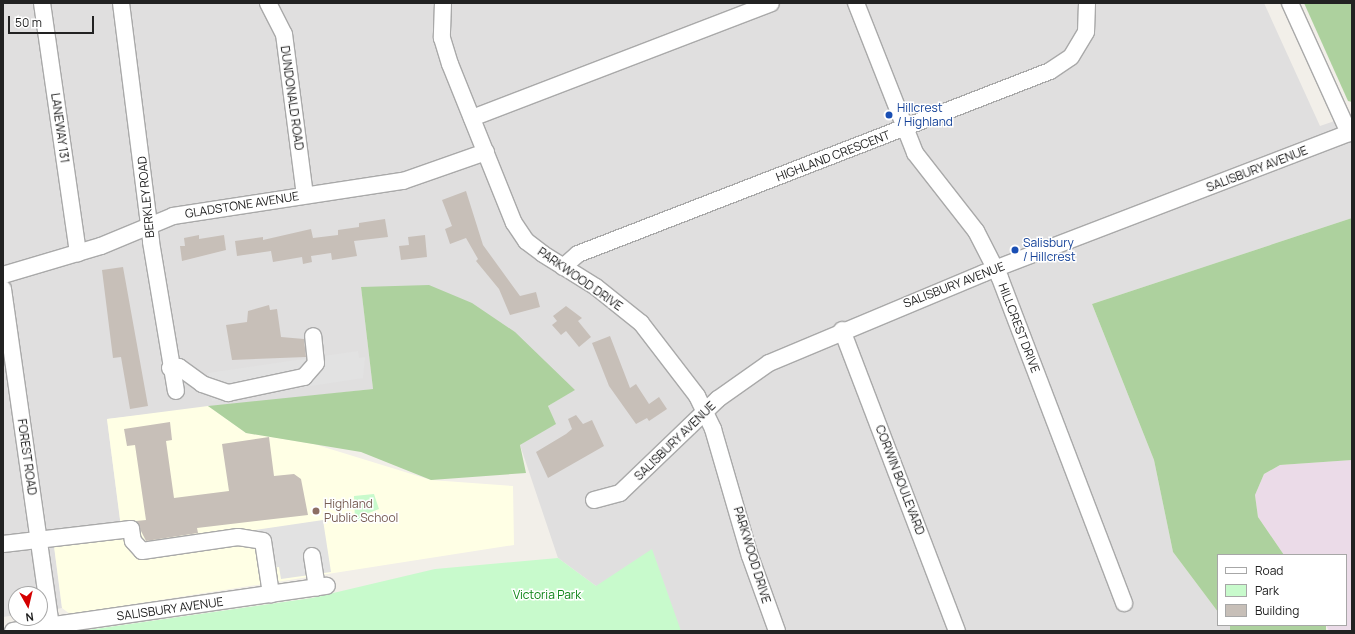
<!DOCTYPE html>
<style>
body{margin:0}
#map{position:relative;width:1355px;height:634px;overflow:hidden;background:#f2efe9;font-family:Manrope,sans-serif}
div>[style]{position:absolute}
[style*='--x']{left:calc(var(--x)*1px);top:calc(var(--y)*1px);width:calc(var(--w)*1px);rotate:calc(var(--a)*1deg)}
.residential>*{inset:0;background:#e0dfdf}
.industrial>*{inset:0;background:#ebdbe8}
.education>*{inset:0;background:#ffffe5}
.forest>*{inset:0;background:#add19e;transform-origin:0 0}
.park>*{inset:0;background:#c8facc}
.parking>*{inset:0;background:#e2e2e2}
.building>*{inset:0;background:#c7bfb8}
.roads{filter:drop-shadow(1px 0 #a9a9a9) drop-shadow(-1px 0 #a9a9a9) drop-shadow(0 1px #a9a9a9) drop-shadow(0 -1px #a9a9a9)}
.minor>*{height:16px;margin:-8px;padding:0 8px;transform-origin:8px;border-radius:8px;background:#fff}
.dots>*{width:11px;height:11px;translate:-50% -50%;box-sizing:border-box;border:2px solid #fff;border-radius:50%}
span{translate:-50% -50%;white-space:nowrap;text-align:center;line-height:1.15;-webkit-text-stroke:3px #fff;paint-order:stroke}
.street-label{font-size:12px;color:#222}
.transit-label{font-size:12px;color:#164399}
.left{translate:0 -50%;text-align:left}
.education-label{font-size:12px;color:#785e54}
.park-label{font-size:12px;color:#0c8416}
.frame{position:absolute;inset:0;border:4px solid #222;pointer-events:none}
.legend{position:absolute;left:1217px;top:554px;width:130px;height:72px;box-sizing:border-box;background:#fff;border:1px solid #a7a7a7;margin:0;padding:5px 7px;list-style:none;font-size:12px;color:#222}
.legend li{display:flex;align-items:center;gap:8px;height:20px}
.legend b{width:20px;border:1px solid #a7a7a7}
.north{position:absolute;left:8px;top:586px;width:40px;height:40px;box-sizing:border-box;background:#fff;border:1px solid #a7a7a7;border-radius:50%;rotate:172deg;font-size:11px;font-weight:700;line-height:16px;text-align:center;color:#222}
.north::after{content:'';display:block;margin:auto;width:14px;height:18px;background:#d40000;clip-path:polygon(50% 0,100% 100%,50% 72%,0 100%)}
.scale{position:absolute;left:8px;top:16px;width:86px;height:18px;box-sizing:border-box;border:2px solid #222;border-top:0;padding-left:5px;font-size:12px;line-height:14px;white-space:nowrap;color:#222;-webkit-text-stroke:3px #fff;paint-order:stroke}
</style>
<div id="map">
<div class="residential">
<i style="clip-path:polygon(3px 3px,1264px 3px,1320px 126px,1352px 115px,1352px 218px,1092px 304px,1154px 460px,1173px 552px,1218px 612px,1218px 625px,1230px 625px,1236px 631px,681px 631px,596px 586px,558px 558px,520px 445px,555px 424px,548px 406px,574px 390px,361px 287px,373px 389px,107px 419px,122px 535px,54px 546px,62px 608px,40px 612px,40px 594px,16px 594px,16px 615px,3px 617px)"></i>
</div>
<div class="industrial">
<i style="clip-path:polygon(1352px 460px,1352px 631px,1329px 631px,1326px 625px,1346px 625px,1346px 555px,1284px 555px,1258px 517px,1255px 495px,1264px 474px,1280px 465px)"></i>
</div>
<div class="education">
<i style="clip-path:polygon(208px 406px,246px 433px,314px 444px,431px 480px,513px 486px,514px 545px,70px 614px,62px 608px,54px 546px,122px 535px,107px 419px)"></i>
</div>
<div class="forest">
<i style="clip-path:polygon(1304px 3px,1352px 3px,1352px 102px,1348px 101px)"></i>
<i style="clip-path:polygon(1352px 218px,1352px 460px,1280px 465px,1264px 474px,1255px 495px,1258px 517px,1284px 555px,1218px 555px,1218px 612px,1173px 552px,1154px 460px,1092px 304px)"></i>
<i style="clip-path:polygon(429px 285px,472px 303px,515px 332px,575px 390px,548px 406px,556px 424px,520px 445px,526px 473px,431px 480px,361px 452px,246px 433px,208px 406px,373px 389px,361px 287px)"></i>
<i style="left:1230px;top:625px;width:96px;height:8px"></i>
</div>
<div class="park">
<i style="clip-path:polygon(374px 494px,379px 509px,366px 514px,365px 521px,355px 521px,354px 496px)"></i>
<i style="clip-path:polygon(652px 549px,681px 631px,81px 631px,312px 598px,435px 569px,558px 558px,596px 586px)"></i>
</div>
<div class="parking">
<i style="clip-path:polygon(358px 351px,359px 358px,365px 357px,363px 378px,212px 401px,208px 373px)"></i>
<i style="clip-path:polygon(323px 520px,331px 572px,281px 579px,279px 567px,261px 570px,255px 530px)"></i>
</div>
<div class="building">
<i style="clip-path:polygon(466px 191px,483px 245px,520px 296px,536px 292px,540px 307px,510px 315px,499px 289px,476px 261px,478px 259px,466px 238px,450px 244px,445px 229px,452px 226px,442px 200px)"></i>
<i style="clip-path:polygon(385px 219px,388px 237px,354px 241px,357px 256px,332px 260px,331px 253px,311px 256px,312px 262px,303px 264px,302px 257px,273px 262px,271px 251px,237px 256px,235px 241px,263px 237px,263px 240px,311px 229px,313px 238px,338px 235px,338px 230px,359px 227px,359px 223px)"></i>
<i style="clip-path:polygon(199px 235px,199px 239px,224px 235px,226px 250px,182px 261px,180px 246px,185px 246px,184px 238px)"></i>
<i style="clip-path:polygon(425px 235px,427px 257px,401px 260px,399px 246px,409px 245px,408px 237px)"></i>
<i style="clip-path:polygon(123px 267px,148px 406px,130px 409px,121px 357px,113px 358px,102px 270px)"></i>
<i style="clip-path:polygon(269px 305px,270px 310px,277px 309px,281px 337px,304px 339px,306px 357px,232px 360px,226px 325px,247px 322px,248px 311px)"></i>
<i style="clip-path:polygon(566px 306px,582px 318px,578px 321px,591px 337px,579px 347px,566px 331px,561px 335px,552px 325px,557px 321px,553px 316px)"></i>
<i style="clip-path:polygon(610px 336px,630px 388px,636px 384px,649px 404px,659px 397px,667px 409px,649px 421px,647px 418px,636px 424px,609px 386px,592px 343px)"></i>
<i style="clip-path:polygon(576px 415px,583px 424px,592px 420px,604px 446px,548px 478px,536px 452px,566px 434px,572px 429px,568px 419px)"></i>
<i style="clip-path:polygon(170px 422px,172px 440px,166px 441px,174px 498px,229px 491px,222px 444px,269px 437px,274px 476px,294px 474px,301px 479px,308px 515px,197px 528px,198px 533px,146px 541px,136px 521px,146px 520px,135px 445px,127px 446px,124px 429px)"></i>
</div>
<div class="roads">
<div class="minor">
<i style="--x:42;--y:3;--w:253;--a:81.8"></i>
<i style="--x:121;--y:3;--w:241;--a:82.8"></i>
<i style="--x:151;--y:242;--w:151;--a:80.5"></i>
<i style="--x:268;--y:3;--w:35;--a:63"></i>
<i style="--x:284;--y:34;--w:162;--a:82.6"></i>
<i style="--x:443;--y:3;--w:35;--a:92"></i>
<i style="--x:442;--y:38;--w:27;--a:73"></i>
<i style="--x:450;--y:64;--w:171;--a:68.1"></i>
<i style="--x:514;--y:223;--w:22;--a:56"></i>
<i style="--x:526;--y:241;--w:21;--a:37"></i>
<i style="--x:543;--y:254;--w:62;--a:31.9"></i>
<i style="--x:596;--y:287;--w:58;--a:38.7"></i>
<i style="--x:641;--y:323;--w:92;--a:52.5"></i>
<i style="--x:697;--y:396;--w:37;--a:64"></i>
<i style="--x:713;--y:429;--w:132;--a:73.8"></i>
<i style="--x:750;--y:556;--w:80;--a:70.2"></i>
<i style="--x:856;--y:3;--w:161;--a:68.5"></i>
<i style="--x:915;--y:153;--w:99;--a:52"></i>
<i style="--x:976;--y:231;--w:53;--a:62.9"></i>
<i style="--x:1000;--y:278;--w:348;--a:69.1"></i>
<i style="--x:1290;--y:3;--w:143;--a:65.6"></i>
<i style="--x:472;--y:118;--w:320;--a:-21"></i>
<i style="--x:563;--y:267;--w:20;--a:-41"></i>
<i style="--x:578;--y:254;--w:506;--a:-21.19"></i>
<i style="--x:1050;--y:71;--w:25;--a:-34"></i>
<i style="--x:1071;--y:57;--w:29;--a:-59"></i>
<i style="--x:1086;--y:32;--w:29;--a:-88"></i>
<i style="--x:3;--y:275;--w:102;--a:-16.5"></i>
<i style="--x:101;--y:246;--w:78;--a:-22.6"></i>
<i style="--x:173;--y:216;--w:233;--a:-8.7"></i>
<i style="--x:403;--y:181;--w:88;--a:-19.3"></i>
<i style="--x:3;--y:289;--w:340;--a:81.9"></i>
<i style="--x:842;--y:330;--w:322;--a:69.1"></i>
<i style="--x:170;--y:368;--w:9;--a:-6"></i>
<i style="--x:179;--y:367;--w:29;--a:36"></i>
<i style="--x:202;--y:384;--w:28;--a:19"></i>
<i style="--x:228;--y:393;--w:78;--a:-11.9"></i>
<i style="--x:304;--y:377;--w:18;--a:-49"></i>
<i style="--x:316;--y:363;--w:27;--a:-96"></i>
<i style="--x:594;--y:500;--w:27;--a:-15"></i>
<i style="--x:620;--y:493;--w:136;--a:-43.8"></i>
<i style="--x:718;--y:399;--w:62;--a:-35.2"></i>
<i style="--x:769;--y:363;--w:233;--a:-22.7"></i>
<i style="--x:984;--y:273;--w:394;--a:-21"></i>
<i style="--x:3;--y:544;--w:129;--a:-6.7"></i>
<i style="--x:131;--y:529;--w:12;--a:81"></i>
<i style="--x:133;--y:541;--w:13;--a:48"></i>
<i style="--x:142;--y:551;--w:97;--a:-8.3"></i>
<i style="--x:238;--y:537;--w:25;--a:9"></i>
<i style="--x:263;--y:541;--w:54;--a:81.4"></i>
<i style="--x:312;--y:556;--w:32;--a:81"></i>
<i style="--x:13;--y:631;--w:317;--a:-8.2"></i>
</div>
</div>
<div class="dots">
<i style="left:889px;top:115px;background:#1a4fb4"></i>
<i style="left:1015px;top:250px;background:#1a4fb4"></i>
<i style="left:316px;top:511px;background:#8d6e63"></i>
</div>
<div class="street-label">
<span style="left:292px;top:98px;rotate:82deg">DUNDONALD ROAD</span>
<span style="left:60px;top:128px;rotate:82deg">LANEWAY 131</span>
<span style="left:833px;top:156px;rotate:-21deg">HIGHLAND CRESCENT</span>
<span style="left:1257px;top:169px;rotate:-21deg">SALISBURY AVENUE</span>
<span style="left:146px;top:197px;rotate:-96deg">BERKLEY ROAD</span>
<span style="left:242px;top:205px;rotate:-9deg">GLADSTONE AVENUE</span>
<span style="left:580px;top:279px;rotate:35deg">PARKWOOD DRIVE</span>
<span style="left:954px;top:285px;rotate:-21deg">SALISBURY AVENUE</span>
<span style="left:1019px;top:328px;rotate:69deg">HILLCREST DRIVE</span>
<span style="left:675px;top:441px;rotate:-44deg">SALISBURY AVENUE</span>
<span style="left:27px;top:457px;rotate:82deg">FOREST ROAD</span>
<span style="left:900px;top:480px;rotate:69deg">CORWIN BOULEVARD</span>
<span style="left:752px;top:555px;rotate:73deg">PARKWOOD DRIVE</span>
<span style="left:170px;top:609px;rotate:-8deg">SALISBURY AVENUE</span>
</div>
<div class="transit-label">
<span class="left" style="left:897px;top:115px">Hillcrest<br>/ Highland</span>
<span class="left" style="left:1023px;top:250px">Salisbury<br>/ Hillcrest</span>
</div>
<div class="education-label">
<span class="left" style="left:324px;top:511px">Highland<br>Public School</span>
</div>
<div class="park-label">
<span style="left:547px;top:595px">Victoria Park</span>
</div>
<div class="frame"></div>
<ul class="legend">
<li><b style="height:5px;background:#fff"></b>Road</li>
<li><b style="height:11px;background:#c8facc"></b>Park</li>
<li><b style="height:11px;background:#c7bfb8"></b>Building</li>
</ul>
<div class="north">N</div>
<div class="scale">50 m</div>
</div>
